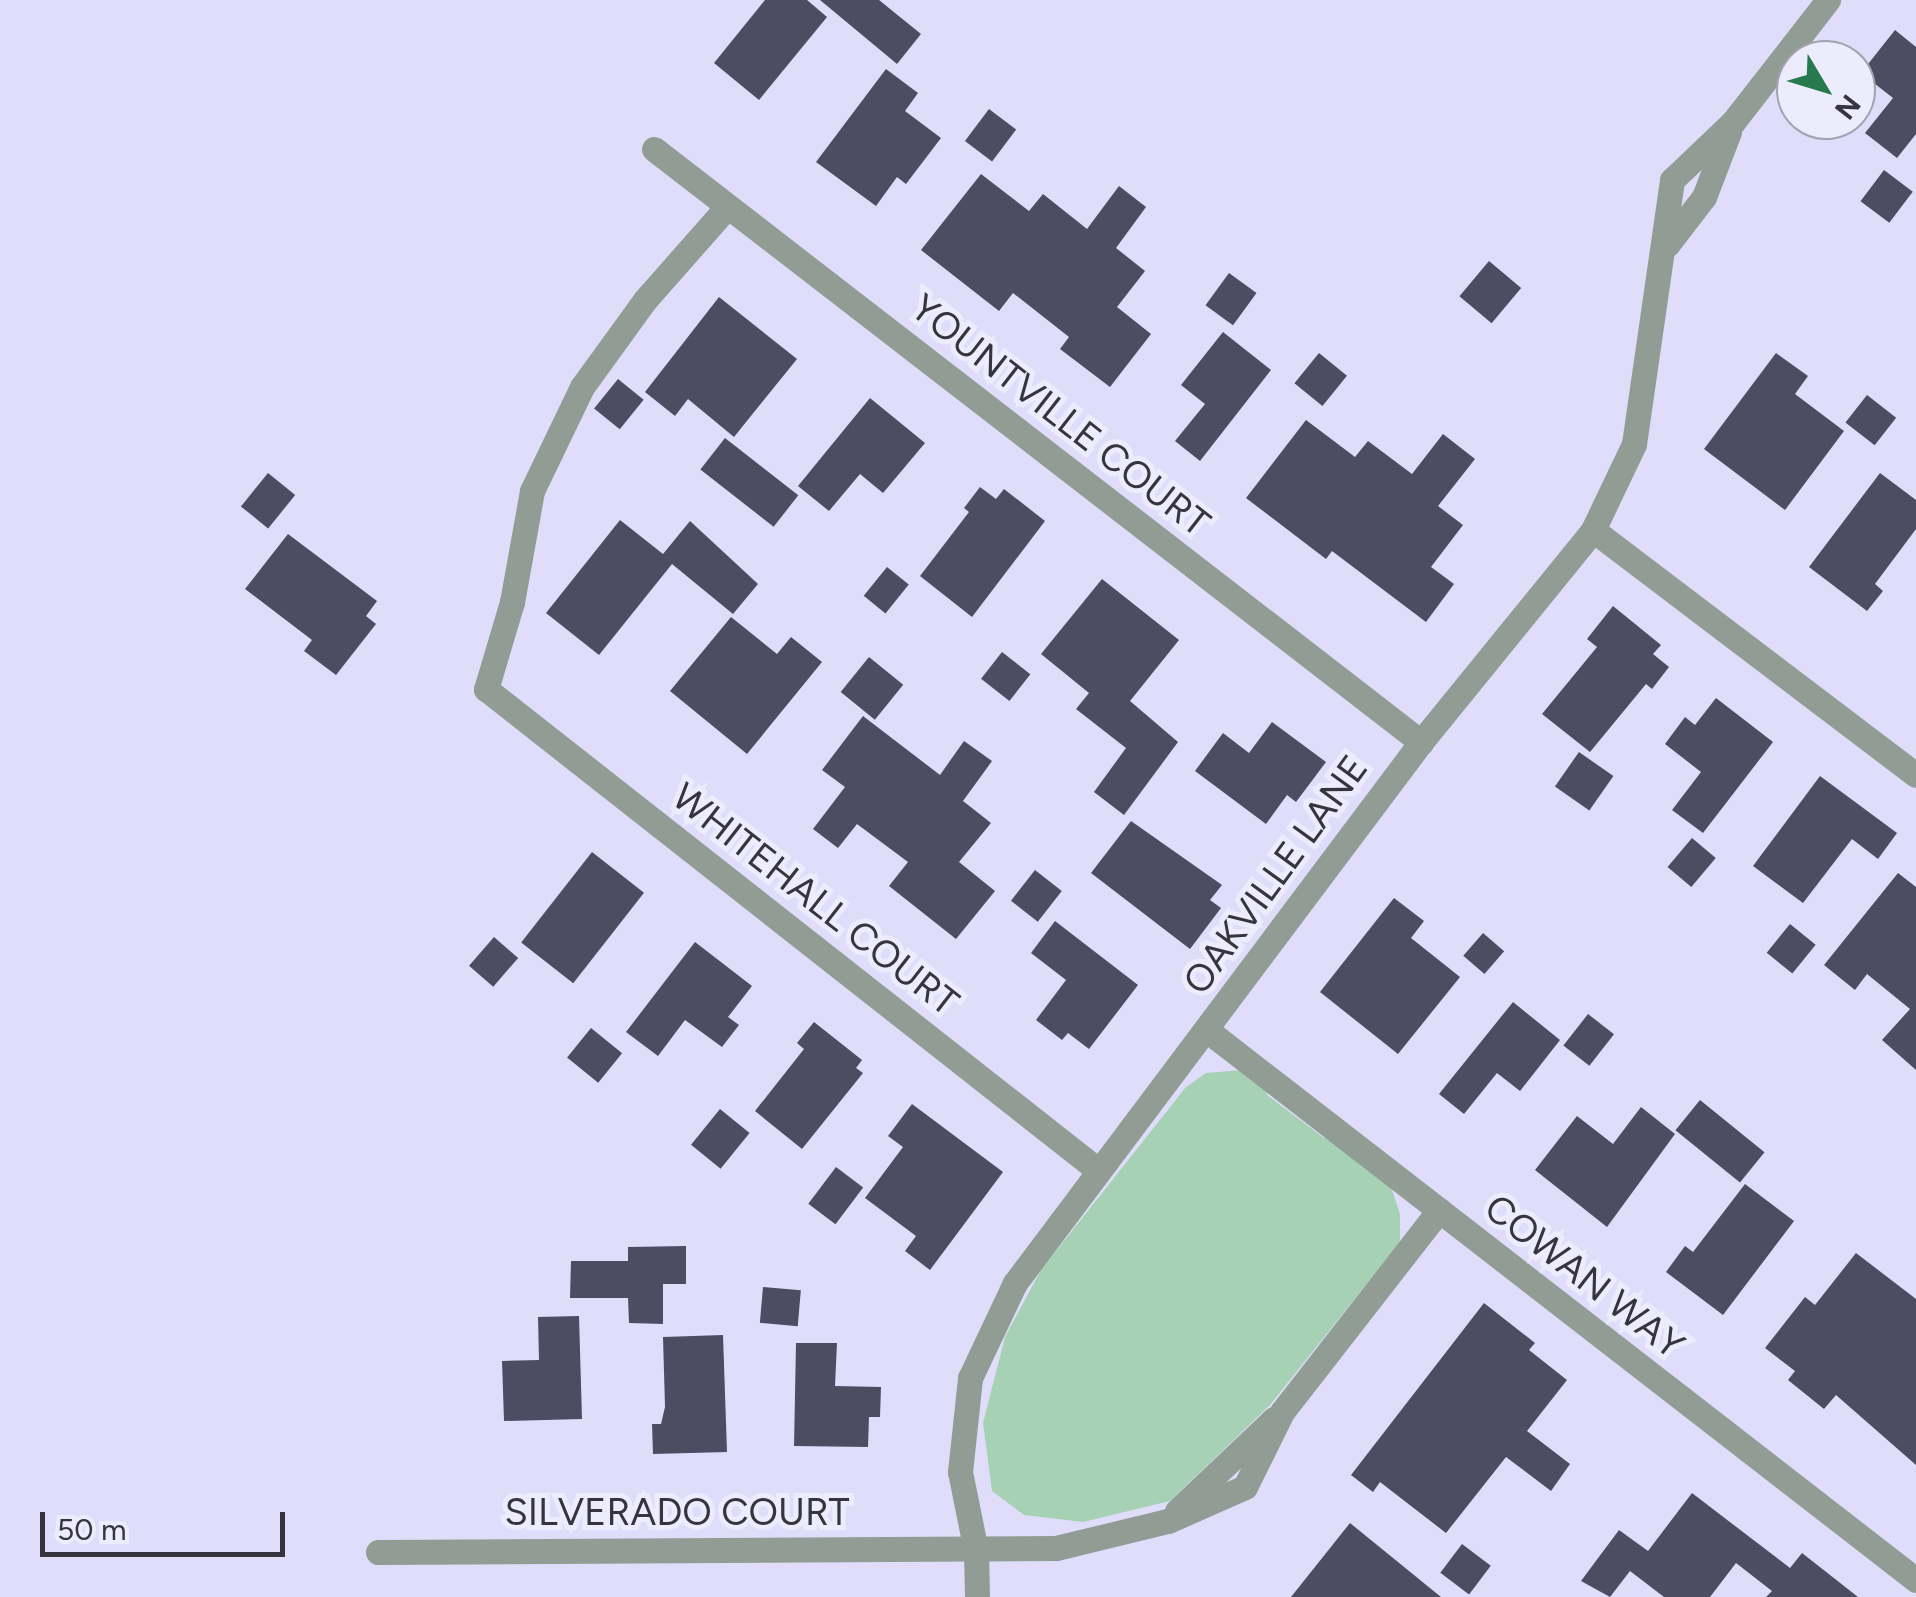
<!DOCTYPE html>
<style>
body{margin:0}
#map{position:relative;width:1916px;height:1597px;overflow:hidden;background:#dfddfa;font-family:Figtree,sans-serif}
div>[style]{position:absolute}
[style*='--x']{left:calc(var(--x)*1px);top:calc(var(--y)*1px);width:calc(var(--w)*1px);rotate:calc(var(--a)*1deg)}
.green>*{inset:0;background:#a6d1b5}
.building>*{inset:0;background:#4d4c63;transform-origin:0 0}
.minor>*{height:25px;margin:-12.5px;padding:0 12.5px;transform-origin:12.5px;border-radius:12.5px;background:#909c94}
span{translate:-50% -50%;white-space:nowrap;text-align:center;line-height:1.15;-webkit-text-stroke:10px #edecfd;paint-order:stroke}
.street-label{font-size:38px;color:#35343f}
.north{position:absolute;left:1776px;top:40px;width:100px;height:100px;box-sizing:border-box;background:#edecfd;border:2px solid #a3a2b1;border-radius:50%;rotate:128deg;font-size:28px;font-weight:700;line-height:40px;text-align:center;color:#35343f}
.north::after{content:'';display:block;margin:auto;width:35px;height:45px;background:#267a4d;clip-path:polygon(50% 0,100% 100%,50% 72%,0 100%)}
.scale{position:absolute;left:40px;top:1512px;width:245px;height:45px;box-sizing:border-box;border:5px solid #35343f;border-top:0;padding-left:12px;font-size:30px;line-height:35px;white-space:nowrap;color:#35343f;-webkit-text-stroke:8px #edecfd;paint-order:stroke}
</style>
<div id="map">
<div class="green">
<i style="clip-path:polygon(1242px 1070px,1266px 1081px,1267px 1095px,1324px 1138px,1337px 1136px,1389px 1181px,1400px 1214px,1400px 1242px,1270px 1405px,1170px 1501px,1083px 1522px,1024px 1515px,992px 1491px,983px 1423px,1005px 1337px,1041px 1270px,1186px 1087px,1206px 1073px)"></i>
</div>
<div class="building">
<i style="clip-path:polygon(765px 0,807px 0,827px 17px,759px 100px,714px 63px)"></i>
<i style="clip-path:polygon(820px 0,879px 0,921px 34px,897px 64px)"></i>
<i style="clip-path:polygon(1895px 30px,1916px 47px,1916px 134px,1897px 158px,1865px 133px,1893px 98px,1861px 73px)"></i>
<i style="clip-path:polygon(886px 69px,918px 93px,905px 111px,941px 138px,906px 184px,897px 177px,876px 206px,816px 162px)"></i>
<i style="left:989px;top:109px;width:34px;height:40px;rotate:37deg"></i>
<i style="left:1884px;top:170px;width:36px;height:39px;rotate:37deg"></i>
<i style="clip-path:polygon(981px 174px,1029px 211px,1043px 194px,1087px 229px,1119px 186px,1146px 207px,1116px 248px,1145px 271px,1117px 307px,1151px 334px,1110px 387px,1060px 349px,1069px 337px,1013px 293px,999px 311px,921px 250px)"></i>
<i style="left:1489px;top:261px;width:42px;height:46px;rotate:40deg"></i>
<i style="left:1229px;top:273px;width:34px;height:40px;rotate:36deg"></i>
<i style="clip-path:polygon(719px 297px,797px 359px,734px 437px,688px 399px,675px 416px,645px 392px)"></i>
<i style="clip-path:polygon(1223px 332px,1271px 370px,1200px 461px,1175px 441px,1205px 404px,1181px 385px)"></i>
<i style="left:1319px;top:353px;width:36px;height:39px;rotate:39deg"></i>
<i style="clip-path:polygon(1776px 353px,1808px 376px,1795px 394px,1844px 431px,1785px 510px,1704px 449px)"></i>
<i style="left:618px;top:379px;width:33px;height:38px;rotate:39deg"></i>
<i style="left:1867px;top:395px;width:37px;height:35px;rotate:38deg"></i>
<i style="clip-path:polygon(870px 398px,925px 443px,883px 493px,860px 474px,829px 511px,798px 486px)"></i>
<i style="clip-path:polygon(1306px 420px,1355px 457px,1368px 441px,1412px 474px,1443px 434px,1475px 459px,1438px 506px,1463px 525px,1431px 567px,1454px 584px,1426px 622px,1332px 551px,1326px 559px,1246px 498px)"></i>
<i style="left:725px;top:438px;width:93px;height:40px;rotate:38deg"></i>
<i style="left:268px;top:473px;width:35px;height:43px;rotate:39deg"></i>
<i style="clip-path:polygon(1880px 473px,1916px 500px,1916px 529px,1875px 584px,1883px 591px,1867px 611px,1809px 567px)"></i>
<i style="clip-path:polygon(980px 487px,996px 499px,1004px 489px,1045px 521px,972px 617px,920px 576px,969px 512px,964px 508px)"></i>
<i style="clip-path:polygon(620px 520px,663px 554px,690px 521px,758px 584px,733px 614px,672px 564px,599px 655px,546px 613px)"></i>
<i style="clip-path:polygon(288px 534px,377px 601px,366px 616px,376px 624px,336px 675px,304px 651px,312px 640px,245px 589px)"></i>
<i style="left:887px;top:567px;width:28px;height:37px;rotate:39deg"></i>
<i style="clip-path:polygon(1102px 579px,1179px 640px,1130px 701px,1178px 742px,1124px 815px,1094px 792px,1126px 748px,1076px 709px,1089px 693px,1041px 654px)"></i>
<i style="clip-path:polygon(1613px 606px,1661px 645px,1653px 654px,1669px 667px,1652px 689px,1646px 684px,1590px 752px,1542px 714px,1597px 647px,1587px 639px)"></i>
<i style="clip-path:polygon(731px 617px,777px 654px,791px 637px,822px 662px,747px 754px,670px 691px)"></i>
<i style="left:1002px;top:652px;width:36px;height:34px;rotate:38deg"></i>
<i style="left:869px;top:657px;width:44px;height:45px;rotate:39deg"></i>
<i style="clip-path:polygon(1716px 698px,1773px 742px,1703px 833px,1672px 810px,1701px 772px,1665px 744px,1685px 717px,1695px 725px)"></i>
<i style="clip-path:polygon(863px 716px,940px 775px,964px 741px,992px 761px,963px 801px,991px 823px,959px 862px,995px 891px,956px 939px,889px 886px,908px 862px,857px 824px,838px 848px,813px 829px,845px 787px,822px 770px)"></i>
<i style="clip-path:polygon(1272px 722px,1326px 762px,1296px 802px,1287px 795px,1266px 824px,1195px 771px,1223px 733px,1249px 753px)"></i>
<i style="left:1579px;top:752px;width:42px;height:42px;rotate:35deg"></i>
<i style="clip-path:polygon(1820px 776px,1897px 833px,1878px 859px,1852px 839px,1803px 903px,1753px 866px)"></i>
<i style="clip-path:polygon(1131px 821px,1222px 885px,1210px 900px,1221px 908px,1190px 949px,1091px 873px)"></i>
<i style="left:1692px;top:838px;width:31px;height:38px;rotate:40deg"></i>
<i style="left:592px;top:852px;width:66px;height:115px;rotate:38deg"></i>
<i style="left:1035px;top:870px;width:34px;height:39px;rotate:38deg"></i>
<i style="clip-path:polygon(1898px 873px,1916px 887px,1916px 1070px,1882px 1040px,1910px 1009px,1867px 974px,1855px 990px,1824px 965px)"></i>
<i style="clip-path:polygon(1394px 898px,1424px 921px,1411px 938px,1460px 977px,1398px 1054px,1320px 992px)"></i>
<i style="clip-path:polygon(1055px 921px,1138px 985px,1089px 1049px,1068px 1033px,1062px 1040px,1036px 1020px,1066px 980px,1031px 953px)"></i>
<i style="left:1790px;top:924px;width:33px;height:37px;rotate:39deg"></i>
<i style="left:1483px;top:933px;width:28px;height:30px;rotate:41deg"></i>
<i style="left:494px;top:937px;width:32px;height:38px;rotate:41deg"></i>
<i style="clip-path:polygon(695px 942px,752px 986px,728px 1017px,739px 1025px,722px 1047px,685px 1020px,658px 1056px,626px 1032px)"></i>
<i style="clip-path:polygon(1513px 1002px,1560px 1040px,1520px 1091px,1497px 1073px,1464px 1114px,1439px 1094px)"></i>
<i style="left:1588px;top:1014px;width:33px;height:40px;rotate:38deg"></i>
<i style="clip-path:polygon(814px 1022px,862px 1060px,856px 1068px,863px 1073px,802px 1149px,755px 1111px,804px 1049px,797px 1043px)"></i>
<i style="left:591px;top:1028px;width:40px;height:38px;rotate:39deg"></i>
<i style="left:1700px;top:1100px;width:83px;height:39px;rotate:39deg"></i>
<i style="clip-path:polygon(912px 1104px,1003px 1172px,930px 1270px,905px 1251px,916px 1236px,865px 1198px,903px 1147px,888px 1136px)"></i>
<i style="clip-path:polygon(1641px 1107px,1675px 1134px,1607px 1227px,1535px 1170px,1577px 1116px,1613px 1144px)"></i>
<i style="left:720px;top:1109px;width:38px;height:46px;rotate:39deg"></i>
<i style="left:836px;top:1167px;width:34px;height:46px;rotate:37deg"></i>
<i style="clip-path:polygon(1745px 1184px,1794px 1221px,1723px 1315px,1666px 1272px,1685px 1246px,1693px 1252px)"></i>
<i style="clip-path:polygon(686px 1246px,686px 1284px,663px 1284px,663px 1324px,629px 1323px,628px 1298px,570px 1298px,571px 1261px,628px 1261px,628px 1247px)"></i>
<i style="clip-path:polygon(1856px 1253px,1916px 1299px,1916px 1465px,1836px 1395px,1824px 1409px,1788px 1380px,1795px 1371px,1765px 1348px,1805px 1297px,1815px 1305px)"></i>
<i style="left:763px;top:1287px;width:38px;height:36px;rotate:5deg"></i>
<i style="clip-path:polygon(1484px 1303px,1535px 1343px,1529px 1350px,1567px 1380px,1527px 1431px,1570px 1464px,1551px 1491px,1506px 1457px,1446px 1533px,1380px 1482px,1373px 1492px,1351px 1475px)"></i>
<i style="clip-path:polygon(579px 1316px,582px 1419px,504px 1421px,502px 1361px,539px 1360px,538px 1317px)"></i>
<i style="clip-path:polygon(723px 1335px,727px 1452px,653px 1454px,652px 1424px,661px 1424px,665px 1407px,663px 1337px)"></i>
<i style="clip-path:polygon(796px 1343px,837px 1343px,835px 1386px,881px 1387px,880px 1417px,869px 1417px,868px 1447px,794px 1446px)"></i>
<i style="clip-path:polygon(1692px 1493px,1790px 1568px,1802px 1553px,1858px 1597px,1766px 1597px,1772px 1591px,1736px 1563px,1710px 1597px,1664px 1597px,1630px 1571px,1610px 1597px,1581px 1581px,1619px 1530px,1648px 1551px)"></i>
<i style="clip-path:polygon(1350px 1523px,1441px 1597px,1291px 1597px)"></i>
<i style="left:1462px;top:1544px;width:36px;height:36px;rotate:37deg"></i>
</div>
<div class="minor">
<i style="--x:654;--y:149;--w:970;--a:37.71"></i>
<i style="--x:727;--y:207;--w:124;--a:131.4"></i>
<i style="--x:645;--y:300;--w:107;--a:125.9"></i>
<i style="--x:582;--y:387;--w:115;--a:115.7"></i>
<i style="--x:532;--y:491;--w:113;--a:100.2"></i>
<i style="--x:512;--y:602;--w:91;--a:106.6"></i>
<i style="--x:486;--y:689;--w:778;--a:38.17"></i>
<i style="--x:1667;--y:245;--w:61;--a:-52.4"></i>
<i style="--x:1704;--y:197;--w:70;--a:-69"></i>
<i style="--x:1593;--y:530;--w:405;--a:37.2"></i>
<i style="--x:1208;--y:1031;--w:896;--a:37.79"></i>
<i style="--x:1177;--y:1511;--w:134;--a:-43.5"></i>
<i style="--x:378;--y:1552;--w:678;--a:-0.34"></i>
<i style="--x:1056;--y:1548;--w:115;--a:-13.6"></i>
<i style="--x:1168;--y:1521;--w:84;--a:-23.8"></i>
<i style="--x:1245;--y:1487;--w:84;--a:-63.7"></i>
<i style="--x:1282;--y:1412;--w:256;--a:-52.1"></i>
<i style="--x:977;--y:1597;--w:46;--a:-91.2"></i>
<i style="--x:976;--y:1551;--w:81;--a:-101.4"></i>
<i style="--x:960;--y:1472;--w:95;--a:-83.9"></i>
<i style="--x:970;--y:1378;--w:105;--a:-64.7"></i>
<i style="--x:1015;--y:1283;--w:676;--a:-53.11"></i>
<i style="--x:1421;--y:742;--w:273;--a:-50.9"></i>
<i style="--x:1593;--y:530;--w:95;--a:-64.5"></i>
<i style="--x:1634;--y:444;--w:267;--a:-81.8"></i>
<i style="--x:1672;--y:180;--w:84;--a:-43.6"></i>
<i style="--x:1733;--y:122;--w:155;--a:-52.1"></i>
</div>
<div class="street-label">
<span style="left:1060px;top:416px;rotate:38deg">YOUNTVILLE COURT</span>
<span style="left:1276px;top:875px;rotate:-54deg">OAKVILLE LANE</span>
<span style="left:815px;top:900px;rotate:38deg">WHITEHALL COURT</span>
<span style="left:1584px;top:1277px;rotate:38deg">COWAN WAY</span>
<span style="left:677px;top:1513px">SILVERADO COURT</span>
</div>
<div class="north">N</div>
<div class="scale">50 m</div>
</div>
